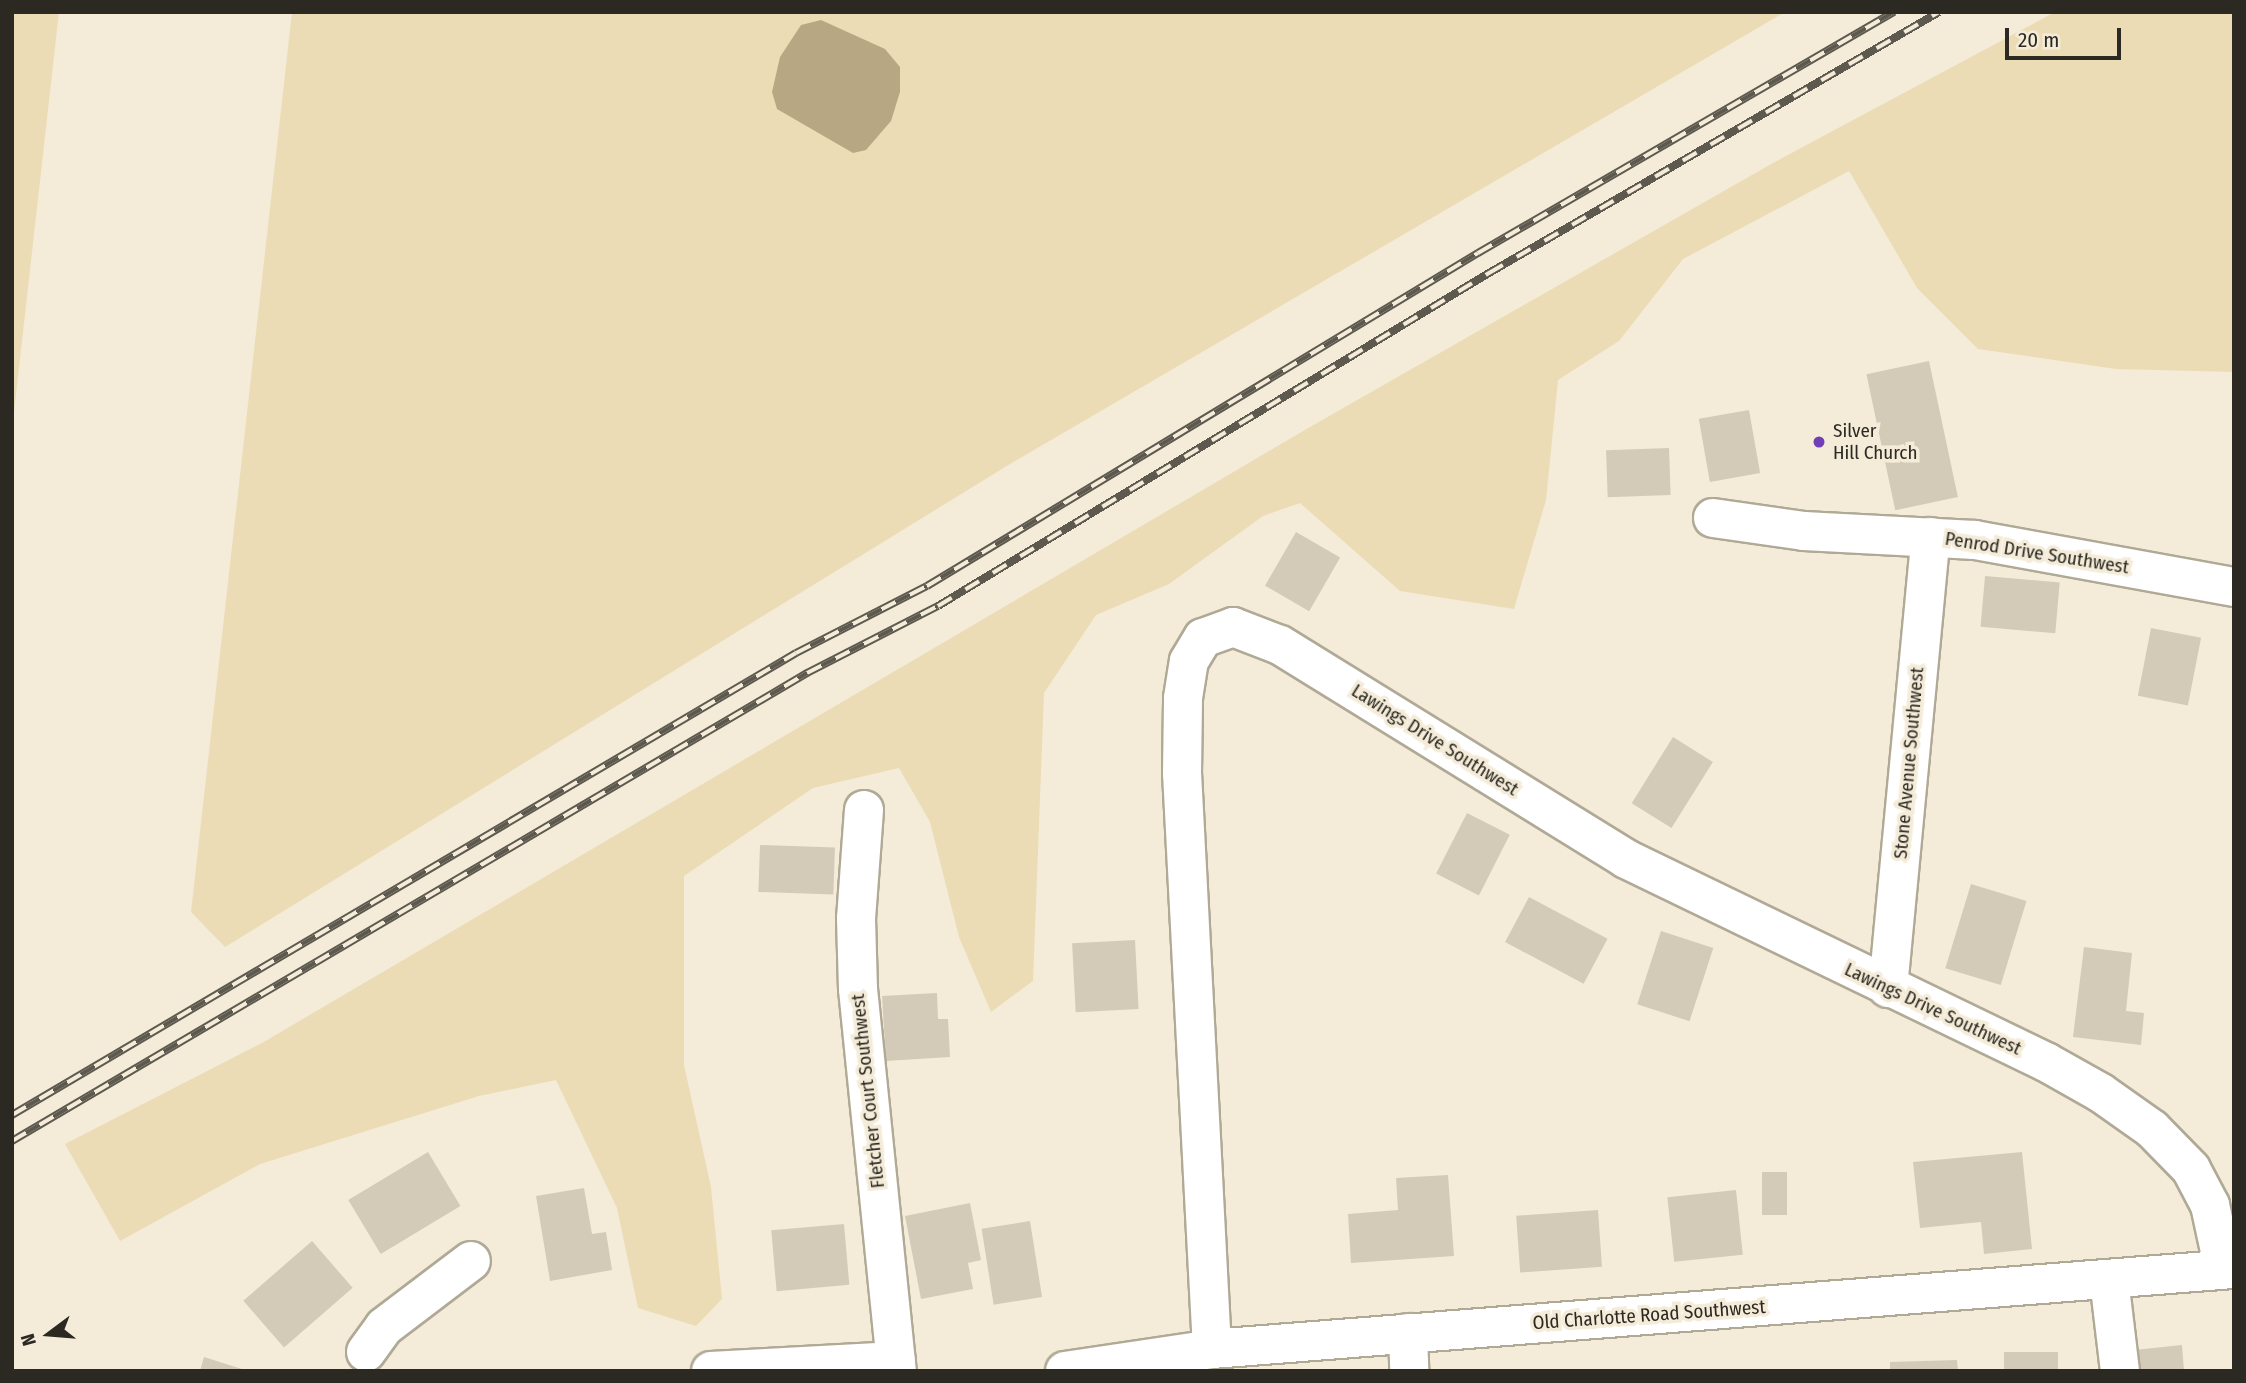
<!DOCTYPE html>
<style>
body{margin:0}
#map{position:relative;width:2246px;height:1383px;overflow:hidden;background:#f4ecd9;font-family:"Fira Sans Condensed",sans-serif}
div>[style]{position:absolute}
[style*='--x']{left:calc(var(--x)*1px);top:calc(var(--y)*1px);width:calc(var(--w)*1px);rotate:calc(var(--a)*1deg)}
.green>*{inset:0;background:#ebdcb6}
.water>*{inset:0;background:#b7a883}
.building>*{inset:0;background:#d3cbb8;transform-origin:0 0}
.roads{filter:drop-shadow(2px 0 #b0a996) drop-shadow(-2px 0 #b0a996) drop-shadow(0 2px #b0a996) drop-shadow(0 -2px #b0a996)}
.minor>*{height:38px;margin:-19px;padding:0 19px;transform-origin:19px;border-radius:19px;background:#fff}
.rail>*{height:8px;margin-top:-4px;transform-origin:0;background:repeating-linear-gradient(90deg,#f4ecd9 0 16px,#5d594f 0 32px);box-sizing:border-box;border-block:2px solid #5d594f}
.dots>*{width:19px;height:19px;translate:-50% -50%;box-sizing:border-box;border:4px solid #f4ecd9;border-radius:50%}
span{translate:-50% -50%;white-space:nowrap;text-align:center;line-height:1.15;-webkit-text-stroke:7px #f4ecd9;paint-order:stroke}
.poi-label{font-size:19px;color:#2c2922}
.left{translate:0 -50%;text-align:left}
.street-label{font-size:19px;color:#2c2922}
.frame{position:absolute;inset:0;border:14px solid #2c2922;pointer-events:none}
.north{position:absolute;left:14px;top:1299px;width:70px;height:70px;-webkit-text-stroke:5px #f4ecd9;paint-order:stroke;rotate:254deg;font-size:19px;font-weight:700;line-height:28px;text-align:center;color:#2c2922}
.north::after{content:'';display:block;margin:auto;width:24px;height:32px;background:#2c2922;clip-path:polygon(50% 0,100% 100%,50% 72%,0 100%)}
.scale{position:absolute;left:2005px;top:28px;width:116px;height:32px;box-sizing:border-box;border:4px solid #2c2922;border-top:0;padding-left:9px;font-size:21px;line-height:24px;white-space:nowrap;color:#2c2922;-webkit-text-stroke:5px #f4ecd9;paint-order:stroke}
</style>
<div id="map">
<div class="green">
<i style="clip-path:polygon(12px 12px,59px 12px,12px 430px)"></i>
<i style="clip-path:polygon(292px 12px,1785px 12px,1010px 464px,225px 947px,191px 912px)"></i>
<i style="clip-path:polygon(2055px 12px,2234px 12px,2234px 372px,2116px 369px,1978px 349px,1917px 288px,1849px 171px,1683px 259px,1619px 341px,1558px 380px,1546px 500px,1514px 609px,1400px 591px,1300px 503px,1263px 516px,1169px 584px,1096px 615px,1044px 693px,1033px 981px,991px 1012px,959px 937px,930px 822px,899px 768px,813px 788px,684px 876px,684px 1065px,711px 1187px,722px 1299px,696px 1326px,638px 1308px,617px 1208px,556px 1080px,479px 1096px,260px 1164px,120px 1241px,65px 1144px,262px 1043px,1310px 427px,1773px 163px)"></i>
</div>
<div class="water">
<i style="clip-path:polygon(821px 20px,885px 49px,900px 67px,900px 92px,891px 121px,866px 150px,853px 153px,777px 109px,772px 92px,780px 57px,801px 25px)"></i>
</div>
<div class="building">
<i style="left:1929px;top:361px;width:139px;height:64px;rotate:78deg"></i>
<i style="left:1749px;top:410px;width:64px;height:51px;rotate:80deg"></i>
<i style="left:1669px;top:448px;width:47px;height:63px;rotate:88deg"></i>
<i style="left:1296px;top:532px;width:51px;height:62px;rotate:30deg"></i>
<i style="left:1985px;top:576px;width:75px;height:51px;rotate:5deg"></i>
<i style="left:2151px;top:628px;width:51px;height:69px;rotate:11deg"></i>
<i style="left:1673px;top:737px;width:47px;height:78px;rotate:32deg"></i>
<i style="left:1467px;top:813px;width:48px;height:68px;rotate:27deg"></i>
<i style="left:760px;top:845px;width:75px;height:47px;rotate:2deg"></i>
<i style="left:1971px;top:884px;width:58px;height:88px;rotate:17deg"></i>
<i style="left:1529px;top:897px;width:89px;height:51px;rotate:28deg"></i>
<i style="left:1661px;top:931px;width:55px;height:77px;rotate:18deg"></i>
<i style="left:1135px;top:940px;width:69px;height:63px;rotate:87deg"></i>
<i style="clip-path:polygon(2084px 947px,2132px 953px,2126px 1011px,2144px 1013px,2141px 1045px,2073px 1037px)"></i>
<i style="clip-path:polygon(937px 993px,938px 1019px,948px 1019px,950px 1057px,886px 1061px,882px 996px)"></i>
<i style="left:428px;top:1152px;width:63px;height:93px;rotate:59deg"></i>
<i style="clip-path:polygon(2022px 1152px,2032px 1249px,1984px 1254px,1981px 1222px,1920px 1228px,1913px 1162px)"></i>
<i style="left:1762px;top:1172px;width:25px;height:43px"></i>
<i style="clip-path:polygon(1448px 1175px,1454px 1256px,1351px 1263px,1348px 1214px,1398px 1210px,1396px 1178px)"></i>
<i style="clip-path:polygon(584px 1188px,592px 1234px,606px 1232px,612px 1270px,550px 1281px,536px 1196px)"></i>
<i style="left:1736px;top:1190px;width:65px;height:69px;rotate:84deg"></i>
<i style="clip-path:polygon(970px 1203px,981px 1260px,968px 1263px,973px 1289px,921px 1299px,905px 1216px)"></i>
<i style="left:1598px;top:1210px;width:57px;height:82px;rotate:86deg"></i>
<i style="left:1030px;top:1221px;width:77px;height:49px;rotate:81deg"></i>
<i style="left:844px;top:1224px;width:61px;height:73px;rotate:85deg"></i>
<i style="left:312px;top:1241px;width:62px;height:91px;rotate:49deg"></i>
<i style="clip-path:polygon(2182px 1345px,2184px 1371px,2137px 1371px,2134px 1350px)"></i>
<i style="left:2058px;top:1352px;width:19px;height:54px;rotate:90deg"></i>
<i style="clip-path:polygon(204px 1357px,245px 1370px,245px 1371px,200px 1371px)"></i>
<i style="clip-path:polygon(1957px 1360px,1958px 1371px,1890px 1371px,1890px 1362px)"></i>
</div>
<div class="roads">
<div class="minor">
<i style="--x:1713;--y:518;--w:92;--a:8.1"></i>
<i style="--x:1804;--y:531;--w:171;--a:3"></i>
<i style="--x:1975;--y:540;--w:263;--a:10.3"></i>
<i style="--x:864;--y:810;--w:108;--a:94.2"></i>
<i style="--x:856;--y:918;--w:71;--a:88.4"></i>
<i style="--x:858;--y:989;--w:384;--a:84.2"></i>
<i style="--x:1888;--y:988;--w:453;--a:-84.6"></i>
<i style="--x:2109;--y:1279;--w:93;--a:83.2"></i>
<i style="--x:1408;--y:1333;--w:38;--a:88"></i>
<i style="--x:1212;--y:1349;--w:577;--a:-92.98"></i>
<i style="--x:1182;--y:773;--w:75;--a:-89.2"></i>
<i style="--x:1183;--y:698;--w:37;--a:-81"></i>
<i style="--x:1189;--y:661;--w:27;--a:-59"></i>
<i style="--x:1203;--y:638;--w:32;--a:-20"></i>
<i style="--x:1233;--y:627;--w:50;--a:21"></i>
<i style="--x:1280;--y:645;--w:407;--a:31.7"></i>
<i style="--x:1626;--y:859;--w:466;--a:25.8"></i>
<i style="--x:2046;--y:1062;--w:63;--a:29.4"></i>
<i style="--x:2101;--y:1093;--w:62;--a:35.2"></i>
<i style="--x:2152;--y:1129;--w:56;--a:45.7"></i>
<i style="--x:2191;--y:1169;--w:41;--a:62.2"></i>
<i style="--x:2210;--y:1205;--w:66;--a:77.8"></i>
<i style="--x:366;--y:1352;--w:31;--a:-54"></i>
<i style="--x:384;--y:1327;--w:109;--a:-37.2"></i>
<i style="--x:711;--y:1371;--w:185;--a:-3.1"></i>
<i style="--x:1065;--y:1371;--w:149;--a:-8.5"></i>
<i style="--x:1212;--y:1349;--w:1025;--a:-4.48"></i>
</div>
</div>
<div class="rail">
<i style="--x:12;--y:1115;--w:910;--a:-30.51"></i>
<i style="--x:796;--y:653;--w:147;--a:-27.1"></i>
<i style="--x:927;--y:586;--w:644;--a:-31.15"></i>
<i style="--x:1478;--y:253;--w:481;--a:-30.1"></i>
<i style="--x:12;--y:1141;--w:923;--a:-30.48"></i>
<i style="--x:807;--y:673;--w:147;--a:-27.1"></i>
<i style="--x:938;--y:606;--w:644;--a:-31.15"></i>
<i style="--x:1489;--y:273;--w:520;--a:-30.11"></i>
</div>
<div class="dots">
<i style="left:1819px;top:442px;background:#713eb5"></i>
</div>
<div class="poi-label">
<span class="left" style="left:1833px;top:442px">Silver<br>Hill Church</span>
</div>
<div class="street-label">
<span style="left:2037px;top:553px;rotate:9deg">Penrod Drive Southwest</span>
<span style="left:1435px;top:740px;rotate:32deg">Lawings Drive Southwest</span>
<span style="left:1909px;top:763px;rotate:-85deg">Stone Avenue Southwest</span>
<span style="left:1933px;top:1009px;rotate:25deg">Lawings Drive Southwest</span>
<span style="left:868px;top:1091px;rotate:-96deg">Fletcher Court Southwest</span>
<span style="left:1649px;top:1315px;rotate:-4deg">Old Charlotte Road Southwest</span>
</div>
<div class="frame"></div>
<div class="north">N</div>
<div class="scale">20 m</div>
</div>
